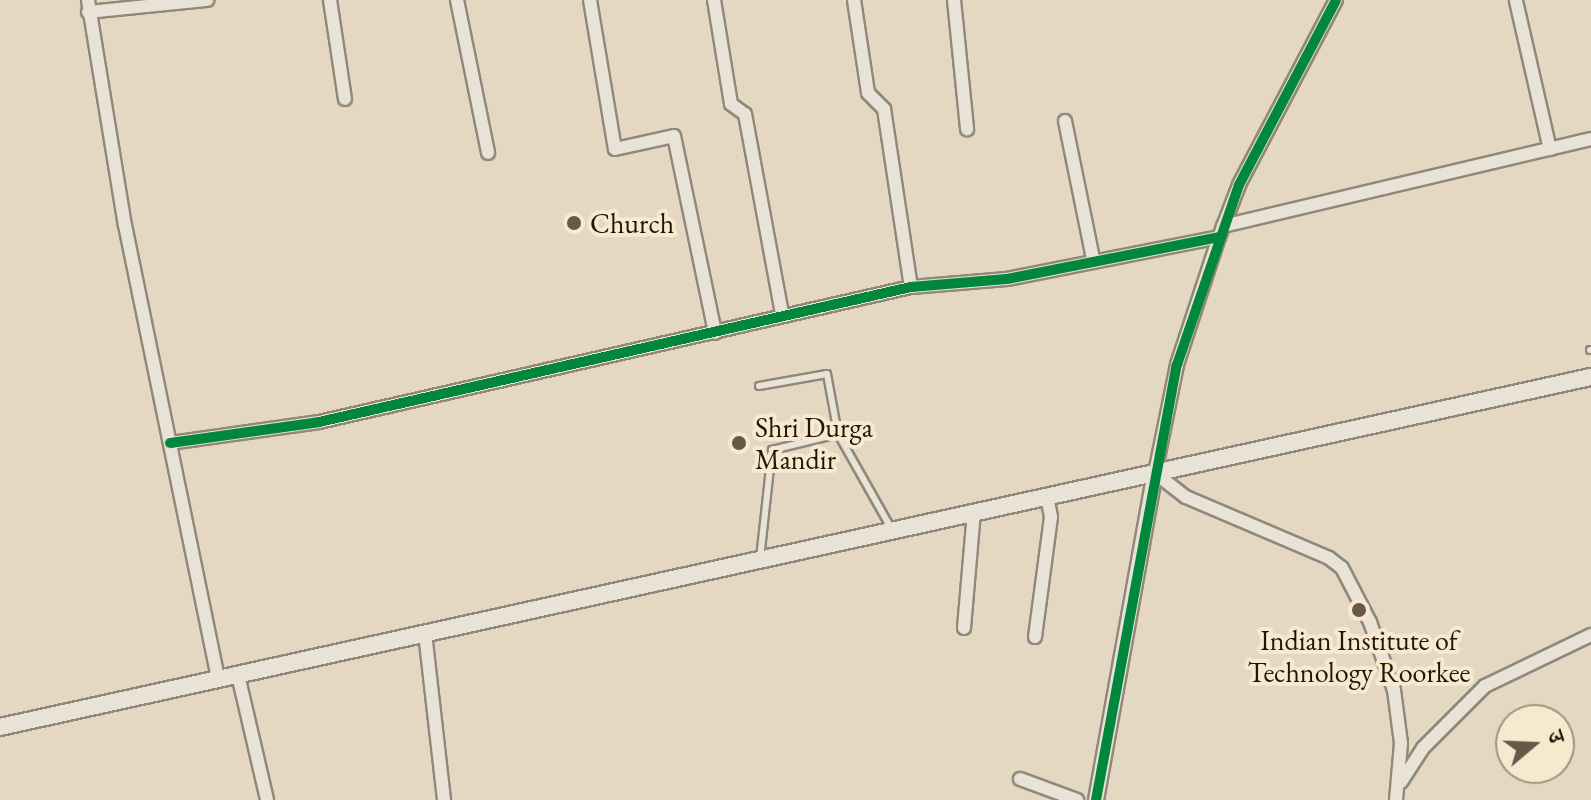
<!DOCTYPE html>
<meta charset="utf-8">
<style>
body{margin:0}
#map{position:relative;width:1591px;height:800px;overflow:hidden;background:#e4d8c2;font-family:"EB Garamond","Noto Serif Devanagari",serif}
div>[style]{position:absolute}
[style*='--x']{left:calc(var(--x)*1px);top:calc(var(--y)*1px);width:calc(var(--w)*1px);rotate:calc(var(--a)*1deg)}
.roads{filter:drop-shadow(2px 0 #90887a) drop-shadow(-2px 0 #90887a) drop-shadow(0 2px #90887a) drop-shadow(0 -2px #90887a)}
.service>*{height:6px;margin:-3px;padding:0 3px;transform-origin:3px;border-radius:3px;background:#e9e3d7}
.minor>*{height:12px;margin:-6px;padding:0 6px;transform-origin:6px;border-radius:6px;background:#e9e3d7}
.tertiary>*{height:14px;margin:-7px;padding:0 7px;transform-origin:7px;border-radius:7px;background:#e9e3d7}
.secondary>*{height:16px;margin:-8px;padding:0 8px;transform-origin:8px;border-radius:8px;background:#e9e3d7}
.cycleway>*{height:10px;margin:-5px;padding:0 5px;transform-origin:5px;border-radius:5px;background:#00873e}
.dots>*{width:22px;height:22px;translate:-50% -50%;box-sizing:border-box;border:4px solid #f7e9ce;border-radius:50%}
span{translate:-50% -50%;white-space:nowrap;text-align:center;line-height:1.15;-webkit-text-stroke:8px #f7e9ce;paint-order:stroke}
.poi-label{font-size:28px;color:#24130a}
.left{translate:0 -50%;text-align:left}
.north{position:absolute;left:1495px;top:704px;width:80px;height:80px;box-sizing:border-box;background:#f7e9ce;border:2px solid #a39380;border-radius:50%;rotate:71deg;font-size:22px;font-weight:700;line-height:32px;text-align:center;color:#24130a}
.north::after{content:'';display:block;margin:auto;width:28px;height:36px;background:#67584a;clip-path:polygon(50% 0,100% 100%,50% 72%,0 100%)}
</style>
<div id="map">
<div class="roads">
<div class="service">
<i style="--x:1590;--y:350;--w:1;--a:0"></i>
<i style="--x:759;--y:386;--w:69;--a:-10"></i>
<i style="--x:827;--y:374;--w:61;--a:79.6"></i>
<i style="--x:838;--y:434;--w:68;--a:166.4"></i>
<i style="--x:772;--y:450;--w:110;--a:96.3"></i>
<i style="--x:838;--y:434;--w:108;--a:60.6"></i>
</div>
<div class="minor">
<i style="--x:88;--y:0;--w:228;--a:80.7"></i>
<i style="--x:125;--y:225;--w:463;--a:78.4"></i>
<i style="--x:330;--y:0;--w:100;--a:81.4"></i>
<i style="--x:457;--y:0;--w:156;--a:78.5"></i>
<i style="--x:590;--y:0;--w:151;--a:80.5"></i>
<i style="--x:615;--y:149;--w:60;--a:-12.4"></i>
<i style="--x:674;--y:136;--w:201;--a:78.2"></i>
<i style="--x:714;--y:0;--w:105;--a:80.7"></i>
<i style="--x:731;--y:104;--w:17;--a:36"></i>
<i style="--x:745;--y:114;--w:203;--a:79.5"></i>
<i style="--x:854;--y:0;--w:94;--a:81.4"></i>
<i style="--x:868;--y:93;--w:23;--a:45"></i>
<i style="--x:884;--y:109;--w:180;--a:81.4"></i>
<i style="--x:954;--y:0;--w:130;--a:84.2"></i>
<i style="--x:1336;--y:0;--w:209;--a:117.7"></i>
<i style="--x:1239;--y:185;--w:56;--a:111"></i>
<i style="--x:1219;--y:237;--w:135;--a:108.2"></i>
<i style="--x:1177;--y:365;--w:110;--a:101.5"></i>
<i style="--x:1155;--y:473;--w:39;--a:38"></i>
<i style="--x:1186;--y:497;--w:155;--a:23.1"></i>
<i style="--x:1329;--y:558;--w:16;--a:38"></i>
<i style="--x:1342;--y:568;--w:61;--a:62.6"></i>
<i style="--x:1370;--y:622;--w:72;--a:70.6"></i>
<i style="--x:1394;--y:690;--w:53;--a:82.5"></i>
<i style="--x:1401;--y:743;--w:57;--a:95"></i>
<i style="--x:1516;--y:1;--w:152;--a:77.1"></i>
<i style="--x:88;--y:12;--w:120;--a:-5.8"></i>
<i style="--x:1065;--y:121;--w:141;--a:78.5"></i>
<i style="--x:1223;--y:226;--w:378;--a:-13.3"></i>
<i style="--x:170;--y:443;--w:150;--a:-8"></i>
<i style="--x:319;--y:422;--w:607;--a:-12.85"></i>
<i style="--x:911;--y:287;--w:96;--a:-4.8"></i>
<i style="--x:1007;--y:279;--w:216;--a:-11.2"></i>
<i style="--x:964;--y:628;--w:116;--a:-85.1"></i>
<i style="--x:425;--y:633;--w:168;--a:83.5"></i>
<i style="--x:1035;--y:637;--w:121;--a:-82.4"></i>
<i style="--x:1051;--y:517;--w:20;--a:-101"></i>
<i style="--x:238;--y:675;--w:128;--a:76.9"></i>
<i style="--x:1020;--y:779;--w:61;--a:20.2"></i>
<i style="--x:1401;--y:782;--w:40;--a:-57.1"></i>
<i style="--x:1423;--y:748;--w:88;--a:-45"></i>
<i style="--x:1485;--y:686;--w:118;--a:-25.7"></i>
</div>
<div class="tertiary">
<i style="--x:1096;--y:800;--w:332;--a:-79.8"></i>
</div>
<div class="secondary">
<i style="--x:0;--y:727;--w:1629;--a:-12.41"></i>
</div>
</div>
<div class="cycleway">
<i style="--x:170;--y:443;--w:150;--a:-8"></i>
<i style="--x:319;--y:422;--w:607;--a:-12.85"></i>
<i style="--x:911;--y:287;--w:96;--a:-4.8"></i>
<i style="--x:1007;--y:279;--w:216;--a:-11.2"></i>
<i style="--x:1096;--y:800;--w:442;--a:-79.5"></i>
<i style="--x:1177;--y:365;--w:190;--a:-71"></i>
<i style="--x:1239;--y:185;--w:209;--a:-62.3"></i>
</div>
<div class="dots">
<i style="left:574px;top:223px;background:#67584a"></i>
<i style="left:739px;top:443px;background:#67584a"></i>
<i style="left:1359px;top:610px;background:#67584a"></i>
</div>
<div class="poi-label">
<span class="left" style="left:590px;top:223px">Church</span>
<span class="left" style="left:755px;top:443px">Shri Durga<br>Mandir</span>
<span style="left:1359px;top:656px">Indian Institute of<br>Technology Roorkee</span>
</div>
<div class="north">उ</div>
</div>
